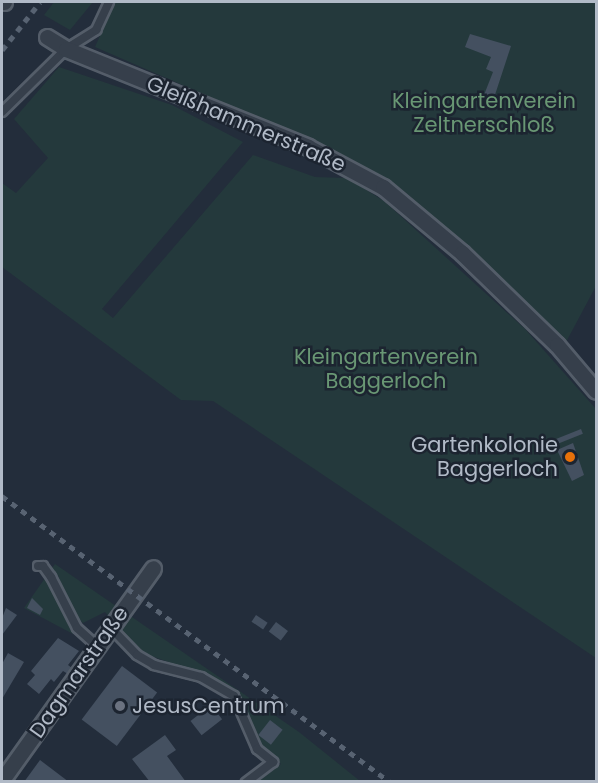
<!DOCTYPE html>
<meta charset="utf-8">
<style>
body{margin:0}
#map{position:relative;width:598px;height:783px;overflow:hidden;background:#232d3b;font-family:Poppins,sans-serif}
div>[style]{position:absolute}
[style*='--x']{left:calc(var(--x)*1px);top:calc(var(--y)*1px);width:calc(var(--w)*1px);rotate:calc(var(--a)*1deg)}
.green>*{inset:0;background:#24393c}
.building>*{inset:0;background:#445060;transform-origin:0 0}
.roads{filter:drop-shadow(2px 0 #545d69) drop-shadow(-2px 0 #545d69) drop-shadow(0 2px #545d69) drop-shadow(0 -2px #545d69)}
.lane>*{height:8px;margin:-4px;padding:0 4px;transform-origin:4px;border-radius:4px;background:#363f4b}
.street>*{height:15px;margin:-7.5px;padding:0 7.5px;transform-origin:7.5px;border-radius:7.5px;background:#363f4b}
.rail>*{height:4.5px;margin-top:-2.25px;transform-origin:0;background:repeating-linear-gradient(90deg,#586372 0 6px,transparent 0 12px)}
.dots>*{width:16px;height:16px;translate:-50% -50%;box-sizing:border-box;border:3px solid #1c2430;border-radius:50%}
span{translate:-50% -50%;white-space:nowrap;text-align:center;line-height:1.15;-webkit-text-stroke:5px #1c2430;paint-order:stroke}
.park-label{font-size:21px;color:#699774}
.street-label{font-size:21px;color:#b1bac7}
.poi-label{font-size:21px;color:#b1bac7}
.right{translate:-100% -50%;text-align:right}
.left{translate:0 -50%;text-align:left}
.frame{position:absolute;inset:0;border:3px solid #b1bac7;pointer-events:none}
</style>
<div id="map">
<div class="green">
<i style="clip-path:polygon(54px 2px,93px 2px,70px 30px,44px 15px)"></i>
<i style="clip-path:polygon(115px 2px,596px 2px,596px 286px,565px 344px,494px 272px,405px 192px,343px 155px,95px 47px)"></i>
<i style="clip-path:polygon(59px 67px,172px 105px,243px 142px,102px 309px,113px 318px,253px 155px,315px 177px,347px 178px,384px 201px,525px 329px,596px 409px,596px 658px,213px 401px,181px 400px,2px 267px,2px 183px,16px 193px,48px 158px,14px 119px)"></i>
<i style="clip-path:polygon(55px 564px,299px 732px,360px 781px,259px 781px,281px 764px,258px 743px,238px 695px,205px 675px,140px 652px,105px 612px,83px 623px,71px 611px,58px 575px,47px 582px,73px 634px,24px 608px)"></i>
</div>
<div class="building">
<i style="clip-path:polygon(470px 34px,511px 46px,492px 104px,482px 100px,493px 72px,486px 69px,491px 57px,465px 47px)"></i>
<i style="left:581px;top:429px;width:5px;height:31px;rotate:68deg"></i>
<i style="clip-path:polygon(573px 443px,584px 475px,572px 481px,557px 450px)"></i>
<i style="clip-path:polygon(32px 598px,43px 609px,40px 615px,27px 608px)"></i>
<i style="clip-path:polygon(6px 608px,17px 615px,2px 635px,2px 618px)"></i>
<i style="left:256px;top:615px;width:14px;height:8px;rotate:34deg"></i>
<i style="left:276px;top:622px;width:15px;height:12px;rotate:37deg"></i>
<i style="clip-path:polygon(58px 638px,79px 651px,68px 665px,72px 668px,68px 674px,63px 671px,54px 682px,51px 679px,39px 694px,27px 684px,35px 675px,31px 671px)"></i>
<i style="clip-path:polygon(8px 653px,24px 662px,2px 699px,2px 664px)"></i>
<i style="left:122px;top:666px;width:44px;height:67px;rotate:37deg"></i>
<i style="left:211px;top:705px;width:18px;height:26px;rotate:52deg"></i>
<i style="left:270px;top:720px;width:16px;height:19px;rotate:38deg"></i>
<i style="clip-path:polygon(165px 735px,176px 750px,167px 756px,186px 782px,150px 782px,132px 759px)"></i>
<i style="clip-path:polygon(40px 760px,69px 782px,24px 782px)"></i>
</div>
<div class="roads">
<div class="lane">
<i style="--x:2;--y:112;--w:90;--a:-44.5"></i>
<i style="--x:66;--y:49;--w:36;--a:-32"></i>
<i style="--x:96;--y:30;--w:31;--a:-65"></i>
<i style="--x:38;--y:566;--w:5;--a:0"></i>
<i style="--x:43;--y:566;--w:14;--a:54"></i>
<i style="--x:51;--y:577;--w:57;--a:63"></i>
<i style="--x:77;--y:628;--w:28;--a:42"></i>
<i style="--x:111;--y:628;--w:37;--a:46"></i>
<i style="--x:137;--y:655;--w:20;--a:30"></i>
<i style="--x:154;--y:665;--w:49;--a:14.3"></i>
<i style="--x:201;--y:677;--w:38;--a:30"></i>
<i style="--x:234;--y:696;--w:58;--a:66.5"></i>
<i style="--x:257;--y:749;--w:21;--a:39"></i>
<i style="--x:273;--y:762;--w:34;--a:143"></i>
</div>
<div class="street">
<i style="--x:3;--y:2;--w:1;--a:0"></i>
<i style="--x:47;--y:37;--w:22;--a:32"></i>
<i style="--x:66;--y:49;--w:261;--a:22"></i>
<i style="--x:308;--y:147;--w:85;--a:28.1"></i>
<i style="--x:383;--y:187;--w:103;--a:39.9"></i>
<i style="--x:462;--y:253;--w:132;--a:44.1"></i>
<i style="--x:557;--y:345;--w:60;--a:49.7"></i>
<i style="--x:2;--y:780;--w:260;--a:-54.5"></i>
</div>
</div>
<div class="rail">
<i style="--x:2;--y:50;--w:61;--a:-51.6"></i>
<i style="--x:2;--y:496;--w:482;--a:36.4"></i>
</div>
<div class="dots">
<i style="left:570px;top:457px;background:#e8710a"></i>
<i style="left:120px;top:706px;background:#6b7280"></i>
</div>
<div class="park-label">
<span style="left:484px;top:113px">Kleingartenverein<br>Zeltnerschloß</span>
<span style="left:386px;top:369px">Kleingartenverein<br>Baggerloch</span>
</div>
<div class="street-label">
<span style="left:246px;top:124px;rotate:23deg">Gleißhammerstraße</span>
<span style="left:79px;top:672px;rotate:-55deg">Dagmarstraße</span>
</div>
<div class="poi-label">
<span class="right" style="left:558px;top:457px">Gartenkolonie<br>Baggerloch</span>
<span class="left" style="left:132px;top:706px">JesusCentrum</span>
</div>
<div class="frame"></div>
</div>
